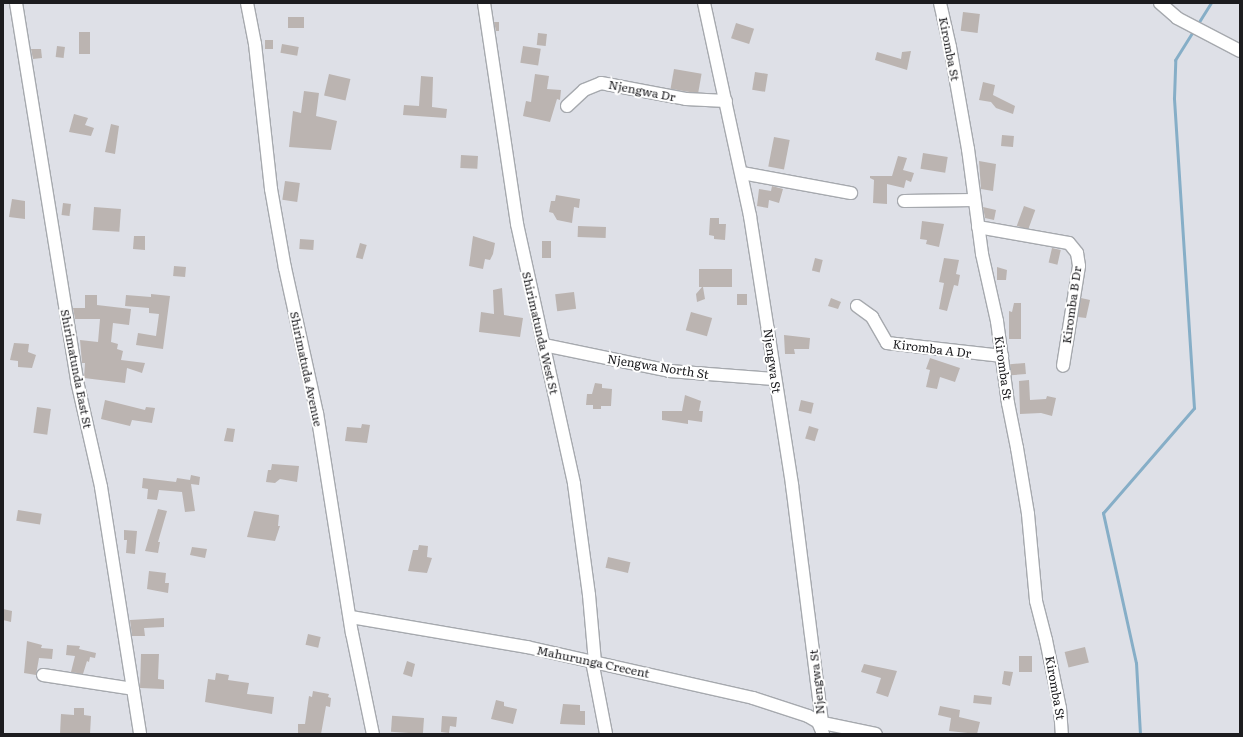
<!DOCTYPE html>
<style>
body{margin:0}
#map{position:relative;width:1243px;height:737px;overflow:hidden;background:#dee0e7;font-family:Literata,serif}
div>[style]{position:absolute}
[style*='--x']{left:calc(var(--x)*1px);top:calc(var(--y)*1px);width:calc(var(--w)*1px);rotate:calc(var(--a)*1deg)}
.stream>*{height:3px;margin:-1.5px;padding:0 1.5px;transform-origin:1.5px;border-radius:1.5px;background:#86aec7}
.building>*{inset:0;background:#bbb4b1;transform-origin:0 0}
.roads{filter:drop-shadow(1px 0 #a6a9ae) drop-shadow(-1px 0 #a6a9ae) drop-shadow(0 1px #a6a9ae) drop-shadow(0 -1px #a6a9ae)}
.street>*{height:12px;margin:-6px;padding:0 6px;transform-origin:6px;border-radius:6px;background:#fff}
span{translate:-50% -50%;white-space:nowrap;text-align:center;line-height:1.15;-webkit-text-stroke:4px #fff;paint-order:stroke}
.street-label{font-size:12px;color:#1c1c1f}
.frame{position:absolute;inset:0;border:4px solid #1c1c1f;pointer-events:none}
</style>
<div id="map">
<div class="stream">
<i style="--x:1197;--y:25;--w:26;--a:-58"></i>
<i style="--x:1140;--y:734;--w:71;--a:-93.2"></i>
<i style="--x:1136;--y:663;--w:154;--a:-102.4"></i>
<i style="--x:1103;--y:513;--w:139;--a:-49.1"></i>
<i style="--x:1194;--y:408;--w:311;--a:-93.7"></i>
<i style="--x:1174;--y:98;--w:38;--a:-88"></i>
<i style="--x:1175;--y:60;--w:36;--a:-58"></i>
</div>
<div class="building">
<i style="left:963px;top:12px;width:17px;height:19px;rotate:7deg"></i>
<i style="left:288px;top:17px;width:16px;height:11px"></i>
<i style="clip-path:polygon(494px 22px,499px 22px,499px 31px,496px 31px)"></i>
<i style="left:736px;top:23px;width:19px;height:16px;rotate:18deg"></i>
<i style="left:79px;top:32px;width:11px;height:22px"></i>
<i style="left:538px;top:33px;width:9px;height:12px;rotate:6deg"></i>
<i style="left:265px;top:40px;width:8px;height:9px"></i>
<i style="left:282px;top:44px;width:17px;height:9px;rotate:10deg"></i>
<i style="left:57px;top:46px;width:8px;height:11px;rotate:7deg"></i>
<i style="left:523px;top:46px;width:18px;height:17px;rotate:9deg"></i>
<i style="clip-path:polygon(31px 49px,41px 49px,42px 58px,33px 59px)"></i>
<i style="clip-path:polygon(911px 51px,907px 70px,875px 60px,877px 52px,901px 59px,902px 52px)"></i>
<i style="left:674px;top:69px;width:28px;height:20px;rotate:10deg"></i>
<i style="left:755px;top:72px;width:13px;height:18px;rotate:9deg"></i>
<i style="left:329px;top:74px;width:22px;height:22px;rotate:13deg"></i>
<i style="clip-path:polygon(535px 74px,549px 76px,547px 89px,561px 90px,560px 100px,557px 99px,550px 122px,523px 116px,526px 101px,531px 102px)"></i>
<i style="clip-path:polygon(421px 76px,433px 77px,432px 107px,447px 109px,446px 118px,403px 115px,404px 105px,419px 106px)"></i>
<i style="clip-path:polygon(983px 82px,995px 85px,993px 95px,1015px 106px,1013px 114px,996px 108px,991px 102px,979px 100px)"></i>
<i style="clip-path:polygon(304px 91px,319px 93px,316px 116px,337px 121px,331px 150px,289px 147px,293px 111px,301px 113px)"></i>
<i style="clip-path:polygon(74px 114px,88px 118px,85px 125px,94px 128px,91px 136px,69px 132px)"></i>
<i style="clip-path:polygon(111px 124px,119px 126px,115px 154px,105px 152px)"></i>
<i style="left:1002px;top:135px;width:12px;height:11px;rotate:5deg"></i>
<i style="left:774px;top:137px;width:16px;height:30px;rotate:11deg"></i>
<i style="left:923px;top:153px;width:25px;height:16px;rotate:9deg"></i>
<i style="left:461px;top:155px;width:17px;height:13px;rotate:3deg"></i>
<i style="clip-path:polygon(898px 156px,907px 158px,903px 170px,914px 173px,911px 182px,906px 180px,904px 188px,887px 184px,887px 204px,873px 203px,874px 180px,870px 178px,870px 176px,892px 176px)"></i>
<i style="clip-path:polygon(979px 161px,996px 164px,993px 191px,981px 189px)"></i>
<i style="left:285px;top:181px;width:15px;height:19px;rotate:8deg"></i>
<i style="clip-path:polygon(772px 186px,783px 189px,779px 203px,769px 200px,768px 208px,757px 206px,759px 189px,771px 191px)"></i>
<i style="clip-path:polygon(556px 195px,580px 199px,579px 208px,574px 207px,572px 223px,557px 220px,553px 213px,549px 212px,551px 201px,555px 201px)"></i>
<i style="clip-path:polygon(12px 199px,25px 201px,25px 219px,9px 217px)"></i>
<i style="left:63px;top:203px;width:8px;height:12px;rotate:7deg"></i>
<i style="left:1024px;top:206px;width:12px;height:21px;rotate:20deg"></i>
<i style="left:94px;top:207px;width:27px;height:23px;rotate:4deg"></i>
<i style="clip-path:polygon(983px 207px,996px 210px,994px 220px,985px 218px)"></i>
<i style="clip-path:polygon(710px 218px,719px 218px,719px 224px,726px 224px,725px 240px,714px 239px,714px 236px,709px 235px)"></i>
<i style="clip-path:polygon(922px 221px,944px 224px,939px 247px,926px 244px,927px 240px,920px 239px)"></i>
<i style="left:578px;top:226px;width:28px;height:11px;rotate:2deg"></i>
<i style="clip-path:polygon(134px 236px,145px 236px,145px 250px,133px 249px)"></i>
<i style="clip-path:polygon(473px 236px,495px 243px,493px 254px,490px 260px,485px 259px,483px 269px,469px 266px)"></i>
<i style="left:300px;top:239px;width:14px;height:10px;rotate:4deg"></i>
<i style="left:542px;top:241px;width:9px;height:17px"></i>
<i style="left:360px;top:243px;width:7px;height:15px;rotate:16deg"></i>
<i style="left:1052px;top:248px;width:9px;height:15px;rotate:13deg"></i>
<i style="left:815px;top:258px;width:8px;height:13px;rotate:14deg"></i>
<i style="clip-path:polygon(944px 258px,959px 260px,956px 274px,960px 275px,958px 286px,954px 285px,947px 311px,939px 309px,944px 283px,939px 282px)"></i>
<i style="left:174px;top:266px;width:12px;height:10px;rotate:5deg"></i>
<i style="clip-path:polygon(997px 267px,1007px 270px,1006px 280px,997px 280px)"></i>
<i style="clip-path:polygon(699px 269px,732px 269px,732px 287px,703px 287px,705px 299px,697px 302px,696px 294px,702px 287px,699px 287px)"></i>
<i style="clip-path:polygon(502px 288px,504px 315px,523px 318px,520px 337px,479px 332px,481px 312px,494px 314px,493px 290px)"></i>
<i style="left:574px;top:292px;width:17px;height:19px;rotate:83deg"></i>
<i style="clip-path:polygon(151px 294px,170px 296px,163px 349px,136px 345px,138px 333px,156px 336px,159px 314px,149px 313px,149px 308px,125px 306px,126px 295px,151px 297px)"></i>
<i style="left:737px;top:294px;width:10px;height:11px"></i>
<i style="clip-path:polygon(85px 295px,97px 295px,97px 305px,131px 309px,129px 325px,113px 323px,111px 342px,118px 344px,117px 349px,123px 351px,121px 360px,145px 363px,142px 373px,127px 368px,125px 383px,84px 378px,85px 363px,82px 363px,80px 340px,98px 342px,100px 319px,75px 319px,73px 308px,85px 308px)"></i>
<i style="clip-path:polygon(831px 298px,841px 302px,838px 309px,828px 306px)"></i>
<i style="clip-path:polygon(1081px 298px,1090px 300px,1086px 318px,1078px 317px)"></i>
<i style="clip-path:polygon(1014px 303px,1021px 303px,1021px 339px,1009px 339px,1009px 311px,1012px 312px)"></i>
<i style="left:691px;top:312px;width:22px;height:19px;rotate:16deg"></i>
<i style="clip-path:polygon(784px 335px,810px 338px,809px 349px,794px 349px,795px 354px,785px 354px)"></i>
<i style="clip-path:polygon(14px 343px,29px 344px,28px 352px,36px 355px,32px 368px,18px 367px,18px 361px,10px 360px)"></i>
<i style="clip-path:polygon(930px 358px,960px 368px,955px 382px,940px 377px,937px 389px,926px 387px,930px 370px,926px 369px)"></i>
<i style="left:1025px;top:363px;width:11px;height:15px;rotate:85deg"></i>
<i style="clip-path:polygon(1029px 380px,1030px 400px,1046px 399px,1047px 396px,1056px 398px,1052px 416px,1041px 413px,1020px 414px,1019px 381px)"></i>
<i style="clip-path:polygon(595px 383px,602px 384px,602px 388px,612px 389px,611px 406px,601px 406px,601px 409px,593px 409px,593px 405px,586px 405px,587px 394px,592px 394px)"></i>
<i style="clip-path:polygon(685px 395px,701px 401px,699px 411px,703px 411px,702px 422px,688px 420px,688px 424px,662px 420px,662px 411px,682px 411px)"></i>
<i style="clip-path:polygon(105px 400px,145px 410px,146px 407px,155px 408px,152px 423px,132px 420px,130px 426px,101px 419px)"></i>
<i style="left:801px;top:400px;width:13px;height:11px;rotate:13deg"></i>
<i style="left:37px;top:407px;width:14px;height:26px;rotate:8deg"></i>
<i style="clip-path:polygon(362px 424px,370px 425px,367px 443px,345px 441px,347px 427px,361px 428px)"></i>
<i style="left:809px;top:426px;width:10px;height:13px;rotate:17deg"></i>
<i style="clip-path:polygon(227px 428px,235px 429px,233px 442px,224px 441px)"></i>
<i style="clip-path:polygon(272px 464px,299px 466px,297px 482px,280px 479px,275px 483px,266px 482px,268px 470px,271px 470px)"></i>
<i style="clip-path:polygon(191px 475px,200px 477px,199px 485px,191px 484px,195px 511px,185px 512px,182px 492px,159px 490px,157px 500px,147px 499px,148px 489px,142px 488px,143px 478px,176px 482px,177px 478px,190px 480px)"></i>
<i style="clip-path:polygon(158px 509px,167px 511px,158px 542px,160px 542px,158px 553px,145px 551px)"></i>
<i style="left:18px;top:510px;width:24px;height:11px;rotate:9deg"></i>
<i style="clip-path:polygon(254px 511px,279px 515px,278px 526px,280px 526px,275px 541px,247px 537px)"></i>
<i style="clip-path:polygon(124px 530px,137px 531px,135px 554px,126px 553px,127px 540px,124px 540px)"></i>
<i style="clip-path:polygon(419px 545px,428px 546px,427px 557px,432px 558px,427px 573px,408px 571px,413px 550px,418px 550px)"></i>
<i style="clip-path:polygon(192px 547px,207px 549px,205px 558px,190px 555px)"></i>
<i style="left:608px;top:557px;width:23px;height:11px;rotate:13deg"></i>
<i style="clip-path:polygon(149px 571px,166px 573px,165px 583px,169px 583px,168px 593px,147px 589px)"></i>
<i style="clip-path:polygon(3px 609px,12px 611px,11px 622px,3px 620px)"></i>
<i style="clip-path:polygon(164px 618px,164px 627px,144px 628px,145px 636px,132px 636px,130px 620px)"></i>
<i style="left:308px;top:634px;width:13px;height:11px;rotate:13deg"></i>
<i style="clip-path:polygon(27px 641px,42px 645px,41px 648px,53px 649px,52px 659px,39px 658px,36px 675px,24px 673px)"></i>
<i style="clip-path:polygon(67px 645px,80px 646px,79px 649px,96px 653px,95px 658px,90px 657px,89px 662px,87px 661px,83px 674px,71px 672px,75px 656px,66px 655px)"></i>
<i style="left:1085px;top:647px;width:16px;height:21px;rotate:76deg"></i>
<i style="clip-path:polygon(141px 654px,159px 654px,158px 679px,164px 680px,164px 689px,140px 688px)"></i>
<i style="left:1019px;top:656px;width:13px;height:16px"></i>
<i style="clip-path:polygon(407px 661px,415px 664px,412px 677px,403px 674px)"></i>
<i style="clip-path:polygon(864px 664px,897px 671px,888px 697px,876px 693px,881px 678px,861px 672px)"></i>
<i style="clip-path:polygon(1004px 671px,1013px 672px,1010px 686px,1002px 684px)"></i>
<i style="clip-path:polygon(216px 673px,229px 675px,228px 680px,249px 683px,247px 694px,274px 697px,272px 714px,205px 702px,208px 679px,215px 680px)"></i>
<i style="clip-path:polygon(313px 691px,329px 694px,328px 697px,331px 698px,330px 707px,326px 706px,321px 734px,298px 734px,298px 724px,305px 724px,309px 696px,312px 697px)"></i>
<i style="left:974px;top:695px;width:18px;height:8px;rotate:6deg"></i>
<i style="clip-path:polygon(496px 700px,504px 702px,504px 706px,517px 709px,513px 724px,491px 719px)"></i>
<i style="clip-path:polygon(563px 704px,580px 705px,580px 711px,585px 711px,585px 725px,560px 724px)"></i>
<i style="clip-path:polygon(940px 706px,960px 710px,959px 717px,980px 722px,977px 734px,949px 731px,951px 718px,938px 715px)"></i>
<i style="clip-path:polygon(74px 708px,84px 708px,84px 715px,91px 716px,90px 734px,60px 734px,61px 714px,74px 715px)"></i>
<i style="clip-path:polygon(442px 716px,457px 717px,456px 727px,450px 726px,449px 733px,441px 732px)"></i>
<i style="left:424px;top:718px;width:16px;height:32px;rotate:94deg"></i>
</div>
<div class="roads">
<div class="street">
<i style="--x:16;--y:3;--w:383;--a:80.8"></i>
<i style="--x:77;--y:381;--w:109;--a:77.2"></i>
<i style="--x:101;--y:487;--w:250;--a:81"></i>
<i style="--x:247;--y:3;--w:42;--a:79"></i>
<i style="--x:255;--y:44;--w:146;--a:83.7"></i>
<i style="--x:271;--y:189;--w:80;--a:80"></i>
<i style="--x:285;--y:268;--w:148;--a:77.6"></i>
<i style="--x:317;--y:413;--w:223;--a:81"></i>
<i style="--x:352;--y:633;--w:103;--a:78.3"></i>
<i style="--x:484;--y:3;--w:223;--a:81.5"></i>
<i style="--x:517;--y:224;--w:266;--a:77.6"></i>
<i style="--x:574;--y:484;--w:112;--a:82.3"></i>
<i style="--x:589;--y:595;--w:67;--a:84.9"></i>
<i style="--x:704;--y:3;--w:218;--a:77.8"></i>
<i style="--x:750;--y:216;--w:272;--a:81.1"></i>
<i style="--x:792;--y:485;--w:240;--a:82.8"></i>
<i style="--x:940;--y:3;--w:45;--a:77.2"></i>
<i style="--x:950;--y:47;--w:104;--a:80"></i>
<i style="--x:968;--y:149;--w:106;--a:82.4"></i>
<i style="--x:982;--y:254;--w:69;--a:77.4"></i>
<i style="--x:997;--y:321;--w:83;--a:82.4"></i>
<i style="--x:1008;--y:403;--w:46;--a:78.7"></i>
<i style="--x:1017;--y:448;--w:67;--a:80.5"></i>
<i style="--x:1028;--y:514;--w:87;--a:84.7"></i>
<i style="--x:1036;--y:601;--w:40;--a:75.6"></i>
<i style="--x:1046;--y:640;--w:69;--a:78.4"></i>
<i style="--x:1060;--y:708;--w:26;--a:86"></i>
<i style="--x:1160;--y:3;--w:23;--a:41"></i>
<i style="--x:1177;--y:18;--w:71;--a:27.6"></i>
<i style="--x:567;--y:106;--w:23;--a:-43"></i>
<i style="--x:584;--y:90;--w:18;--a:-22"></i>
<i style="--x:601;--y:83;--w:86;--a:10.7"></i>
<i style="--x:686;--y:99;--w:40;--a:2.9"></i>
<i style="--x:742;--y:173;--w:111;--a:10.4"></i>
<i style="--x:904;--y:201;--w:70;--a:-0.8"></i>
<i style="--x:978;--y:227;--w:92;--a:10"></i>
<i style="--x:1069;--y:243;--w:13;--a:51"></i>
<i style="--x:1077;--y:253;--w:13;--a:81"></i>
<i style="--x:1079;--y:266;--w:101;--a:99.1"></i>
<i style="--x:857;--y:306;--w:19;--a:36"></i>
<i style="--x:872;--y:317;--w:30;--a:60"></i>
<i style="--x:887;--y:343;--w:116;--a:6.4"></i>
<i style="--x:544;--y:345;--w:128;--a:11.7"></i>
<i style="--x:669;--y:371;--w:105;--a:4.4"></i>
<i style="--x:351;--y:617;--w:179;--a:9.7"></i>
<i style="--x:527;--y:647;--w:232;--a:12.7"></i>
<i style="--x:753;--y:698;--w:58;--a:18.1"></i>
<i style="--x:808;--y:716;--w:12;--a:31"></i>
<i style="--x:818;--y:722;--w:13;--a:67"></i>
<i style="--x:592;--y:661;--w:74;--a:79.1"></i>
<i style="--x:43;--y:675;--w:91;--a:8.8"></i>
<i style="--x:818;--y:722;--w:59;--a:11.7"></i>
</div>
</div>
<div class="street-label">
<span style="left:949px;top:49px;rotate:79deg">Kiromba St</span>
<span style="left:642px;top:91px;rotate:11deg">Njengwa Dr</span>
<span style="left:1072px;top:305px;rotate:-82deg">Kiromba B Dr</span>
<span style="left:540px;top:333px;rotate:77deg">Shirimatunda West St</span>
<span style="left:932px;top:349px;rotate:7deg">Kiromba A Dr</span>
<span style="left:772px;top:361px;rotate:82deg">Njengwa St</span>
<span style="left:658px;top:367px;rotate:9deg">Njengwa North St</span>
<span style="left:1003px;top:368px;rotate:82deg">Kiromba St</span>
<span style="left:76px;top:369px;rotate:79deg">Shirimatunda East St</span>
<span style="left:306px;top:369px;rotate:78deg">Shirimatuda Avenue</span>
<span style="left:593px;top:662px;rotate:12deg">Mahurunga Crecent</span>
<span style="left:817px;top:682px;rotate:-96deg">Njengwa St</span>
<span style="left:1055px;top:688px;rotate:80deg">Kiromba St</span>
</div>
<div class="frame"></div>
</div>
